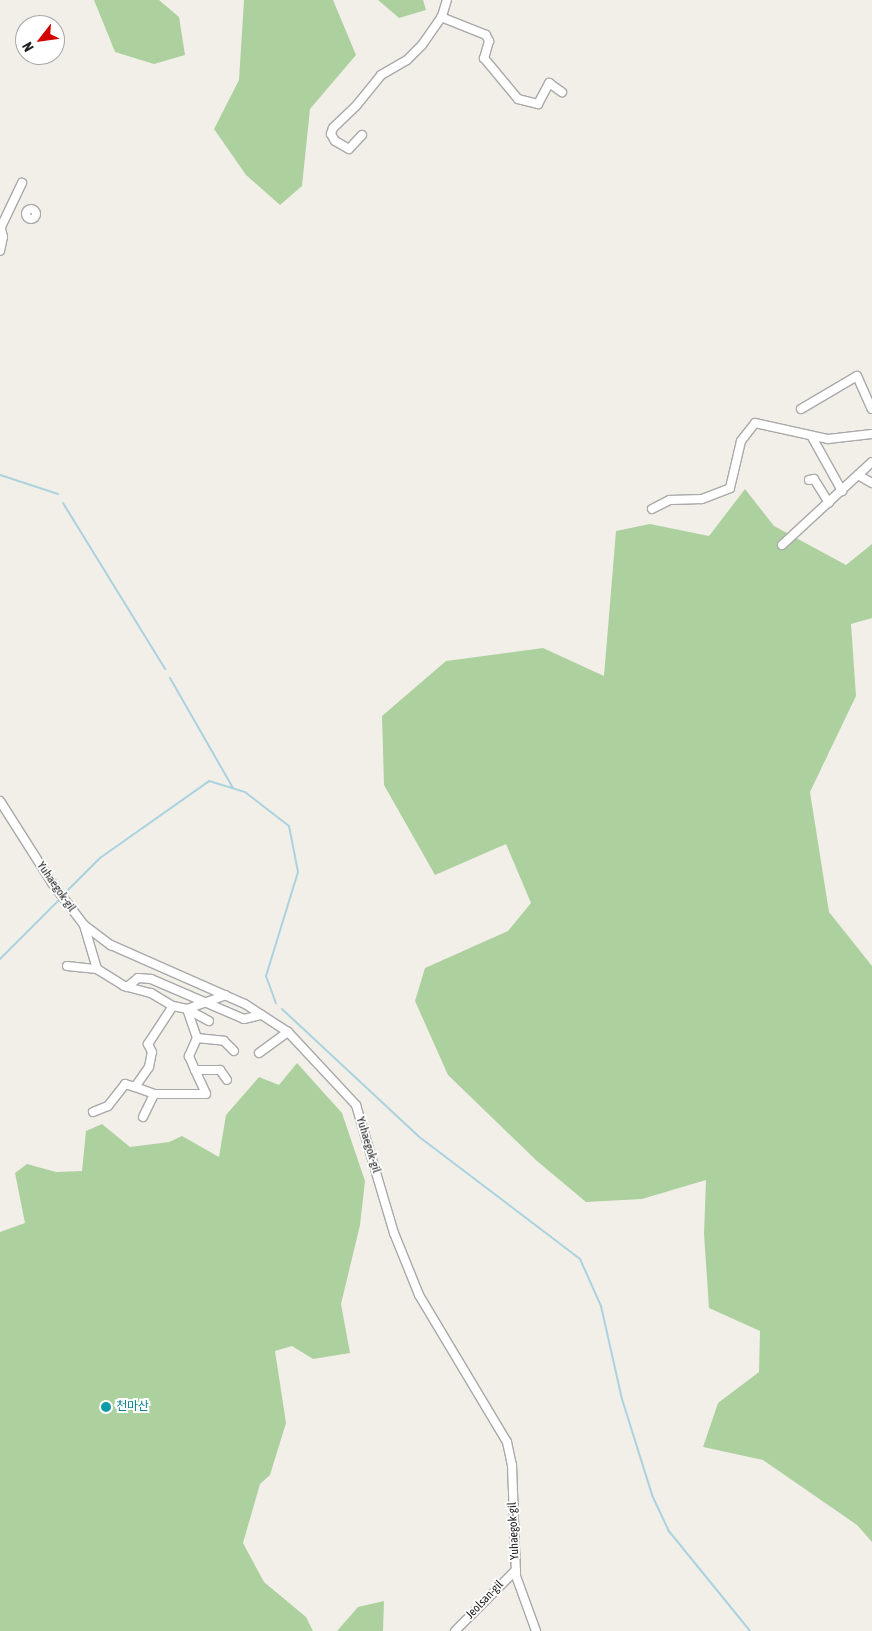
<!DOCTYPE html>
<meta charset="utf-8">
<style>
body{margin:0}
#map{position:relative;width:872px;height:1631px;overflow:hidden;background:#f2efe9;font-family:"Asap Condensed","Noto Sans KR",sans-serif}
div>[style]{position:absolute}
[style*='--x']{left:calc(var(--x)*1px);top:calc(var(--y)*1px);width:calc(var(--w)*1px);rotate:calc(var(--a)*1deg)}
.forest>*{inset:0;background:#add19e}
.stream>*{height:2px;margin:-1px;padding:0 1px;transform-origin:1px;border-radius:1px;background:#aad3df}
.roads{filter:drop-shadow(1px 0 #a9a9a9) drop-shadow(-1px 0 #a9a9a9) drop-shadow(0 1px #a9a9a9) drop-shadow(0 -1px #a9a9a9)}
.minor>*{height:8px;margin:-4px;padding:0 4px;transform-origin:4px;border-radius:4px;background:#fff}
.minor>.ring{margin:-4px;padding:0;box-sizing:content-box;background:none;border:8px solid #fff;border-radius:50%}
.dots>*{width:14px;height:14px;translate:-50% -50%;box-sizing:border-box;border:2px solid #fff;border-radius:50%}
span{translate:-50% -50%;white-space:nowrap;text-align:center;line-height:1.15;-webkit-text-stroke:4px #fff;paint-order:stroke}
.street-label{font-size:12px;color:#222}
.culture-label{font-size:12px;color:#0d838f}
.left{translate:0 -50%;text-align:left}
.north{position:absolute;left:15px;top:15px;width:50px;height:50px;box-sizing:border-box;background:#fff;border:1px solid #a7a7a7;border-radius:50%;rotate:240deg;font-size:14px;font-weight:700;line-height:20px;text-align:center;color:#222}
.north::after{content:'';display:block;margin:auto;width:18px;height:22px;background:#d40000;clip-path:polygon(50% 0,100% 100%,50% 72%,0 100%)}
</style>
<div id="map">
<div class="forest">
<i style="clip-path:polygon(94px 0,159px 0,179px 17px,185px 55px,154px 64px,115px 52px)"></i>
<i style="clip-path:polygon(244px 0,333px 0,356px 55px,310px 109px,302px 186px,280px 205px,246px 175px,214px 129px,239px 80px)"></i>
<i style="clip-path:polygon(378px 0,423px 0,426px 10px,399px 18px)"></i>
<i style="clip-path:polygon(745px 489px,774px 526px,846px 565px,872px 544px,872px 618px,851px 624px,856px 696px,810px 792px,829px 912px,872px 966px,872px 1542px,857px 1525px,763px 1460px,703px 1447px,718px 1403px,759px 1372px,760px 1331px,709px 1308px,704px 1234px,706px 1180px,642px 1199px,586px 1202px,537px 1161px,448px 1075px,415px 1001px,425px 968px,508px 931px,531px 903px,506px 844px,435px 875px,384px 785px,382px 716px,446px 661px,543px 648px,604px 676px,616px 531px,650px 524px,709px 536px)"></i>
<i style="clip-path:polygon(297px 1063px,342px 1113px,365px 1181px,360px 1225px,341px 1304px,350px 1353px,313px 1359px,292px 1346px,275px 1351px,286px 1423px,270px 1475px,260px 1484px,243px 1543px,264px 1582px,306px 1617px,313px 1631px,0 1631px,0 1232px,25px 1223px,15px 1173px,27px 1164px,56px 1172px,82px 1171px,86px 1131px,102px 1124px,130px 1147px,169px 1142px,182px 1136px,219px 1157px,226px 1115px,259px 1077px,279px 1085px)"></i>
<i style="clip-path:polygon(384px 1601px,383px 1631px,337px 1631px,358px 1607px)"></i>
</div>
<div class="stream">
<i style="--x:0;--y:475;--w:61;--a:18.1"></i>
<i style="--x:63;--y:503;--w:195;--a:58.4"></i>
<i style="--x:170;--y:678;--w:127;--a:60.2"></i>
<i style="--x:63;--y:895;--w:52;--a:-45"></i>
<i style="--x:100;--y:858;--w:133;--a:-35.2"></i>
<i style="--x:209;--y:781;--w:38;--a:17"></i>
<i style="--x:245;--y:792;--w:56;--a:37.7"></i>
<i style="--x:289;--y:826;--w:47;--a:78.9"></i>
<i style="--x:298;--y:872;--w:109;--a:107.1"></i>
<i style="--x:266;--y:976;--w:29;--a:70"></i>
<i style="--x:0;--y:959;--w:85;--a:-45"></i>
<i style="--x:282;--y:1009;--w:186;--a:43"></i>
<i style="--x:418;--y:1136;--w:203;--a:37.2"></i>
<i style="--x:580;--y:1259;--w:51;--a:65.9"></i>
<i style="--x:601;--y:1306;--w:95;--a:77.3"></i>
<i style="--x:622;--y:1399;--w:101;--a:72.6"></i>
<i style="--x:652;--y:1495;--w:38;--a:65"></i>
<i style="--x:668;--y:1530;--w:130;--a:50.9"></i>
</div>
<div class="roads">
<div class="minor">
<i style="--x:441;--y:17;--w:48;--a:21.8"></i>
<i style="--x:486;--y:35;--w:7;--a:63"></i>
<i style="--x:489;--y:41;--w:18;--a:106"></i>
<i style="--x:484;--y:58;--w:53;--a:50.3"></i>
<i style="--x:518;--y:99;--w:21;--a:14"></i>
<i style="--x:538;--y:104;--w:24;--a:-62"></i>
<i style="--x:549;--y:83;--w:16;--a:35"></i>
<i style="--x:362;--y:135;--w:19;--a:133"></i>
<i style="--x:349;--y:149;--w:16;--a:-150"></i>
<i style="--x:335;--y:141;--w:8;--a:-120"></i>
<i style="--x:331;--y:134;--w:6;--a:-72"></i>
<i style="--x:333;--y:128;--w:32;--a:-44"></i>
<i style="--x:356;--y:106;--w:40;--a:-51"></i>
<i style="--x:381;--y:75;--w:30;--a:-30"></i>
<i style="--x:407;--y:60;--w:21;--a:-45"></i>
<i style="--x:422;--y:45;--w:35;--a:-55"></i>
<i style="--x:442;--y:16;--w:17;--a:-73"></i>
<i class="ring" style="left:26px;top:209px;width:2px;height:2px"></i>
<i style="--x:0;--y:225;--w:12;--a:76"></i>
<i style="--x:3;--y:237;--w:14;--a:102"></i>
<i style="--x:1;--y:227;--w:49;--a:-64.5"></i>
<i style="--x:801;--y:409;--w:65;--a:-30.5"></i>
<i style="--x:857;--y:376;--w:36;--a:66"></i>
<i style="--x:812;--y:437;--w:62;--a:60.9"></i>
<i style="--x:858;--y:475;--w:16;--a:30"></i>
<i style="--x:809;--y:480;--w:5;--a:-11"></i>
<i style="--x:814;--y:479;--w:28;--a:58"></i>
<i style="--x:652;--y:509;--w:20;--a:-27"></i>
<i style="--x:670;--y:500;--w:32;--a:-2"></i>
<i style="--x:702;--y:499;--w:30;--a:-21"></i>
<i style="--x:730;--y:488;--w:48;--a:-76.8"></i>
<i style="--x:741;--y:441;--w:23;--a:-52"></i>
<i style="--x:755;--y:423;--w:75;--a:12.4"></i>
<i style="--x:828;--y:439;--w:44;--a:-6.5"></i>
<i style="--x:782;--y:545;--w:122;--a:-42.7"></i>
<i style="--x:0;--y:801;--w:97;--a:57.6"></i>
<i style="--x:52;--y:883;--w:53;--a:52.7"></i>
<i style="--x:84;--y:925;--w:34;--a:37"></i>
<i style="--x:111;--y:945;--w:146;--a:23.8"></i>
<i style="--x:245;--y:1004;--w:51;--a:33.1"></i>
<i style="--x:288;--y:1032;--w:100;--a:47"></i>
<i style="--x:356;--y:1105;--w:134;--a:73.5"></i>
<i style="--x:394;--y:1233;--w:67;--a:68"></i>
<i style="--x:419;--y:1295;--w:171;--a:59.1"></i>
<i style="--x:507;--y:1442;--w:24;--a:78"></i>
<i style="--x:512;--y:1465;--w:111;--a:87.9"></i>
<i style="--x:516;--y:1576;--w:59;--a:70"></i>
<i style="--x:84;--y:925;--w:46;--a:73.5"></i>
<i style="--x:97;--y:969;--w:32;--a:32"></i>
<i style="--x:124;--y:986;--w:28;--a:15"></i>
<i style="--x:151;--y:993;--w:26;--a:31"></i>
<i style="--x:173;--y:1006;--w:14;--a:12"></i>
<i style="--x:187;--y:1009;--w:41;--a:-19.7"></i>
<i style="--x:67;--y:966;--w:30;--a:6"></i>
<i style="--x:127;--y:987;--w:14;--a:-39"></i>
<i style="--x:138;--y:978;--w:13;--a:4"></i>
<i style="--x:151;--y:979;--w:101;--a:23.3"></i>
<i style="--x:244;--y:1019;--w:18;--a:-13"></i>
<i style="--x:187;--y:1009;--w:31;--a:71"></i>
<i style="--x:197;--y:1038;--w:27;--a:6"></i>
<i style="--x:224;--y:1041;--w:14;--a:45"></i>
<i style="--x:187;--y:1009;--w:25;--a:29"></i>
<i style="--x:197;--y:1038;--w:20;--a:114"></i>
<i style="--x:189;--y:1056;--w:15;--a:67"></i>
<i style="--x:195;--y:1070;--w:25;--a:0"></i>
<i style="--x:220;--y:1070;--w:12;--a:55"></i>
<i style="--x:259;--y:1053;--w:36;--a:-36"></i>
<i style="--x:195;--y:1070;--w:26;--a:65"></i>
<i style="--x:135;--y:1087;--w:20;--a:20"></i>
<i style="--x:154;--y:1094;--w:52;--a:0"></i>
<i style="--x:93;--y:1112;--w:16;--a:-22"></i>
<i style="--x:108;--y:1106;--w:28;--a:-52"></i>
<i style="--x:125;--y:1084;--w:10;--a:17"></i>
<i style="--x:135;--y:1087;--w:24;--a:-55"></i>
<i style="--x:149;--y:1067;--w:15;--a:-79"></i>
<i style="--x:152;--y:1052;--w:9;--a:-117"></i>
<i style="--x:148;--y:1044;--w:45;--a:-56.7"></i>
<i style="--x:143;--y:1117;--w:25;--a:-64"></i>
<i style="--x:455;--y:1631;--w:86;--a:-45"></i>
</div>
</div>
<div class="dots">
<i style="left:106px;top:1407px;background:#0f9aa8"></i>
</div>
<div class="street-label">
<span style="left:56px;top:887px;rotate:55deg">Yuhaegok-gil</span>
<span style="left:368px;top:1145px;rotate:73deg">Yuhaegok-gil</span>
<span style="left:514px;top:1531px;rotate:-93deg">Yuhaegok-gil</span>
<span style="left:485px;top:1600px;rotate:-46deg">Jeolsan-gil</span>
</div>
<div class="culture-label">
<span class="left" style="left:116px;top:1407px">천마산</span>
</div>
<div class="north">N</div>
</div>
